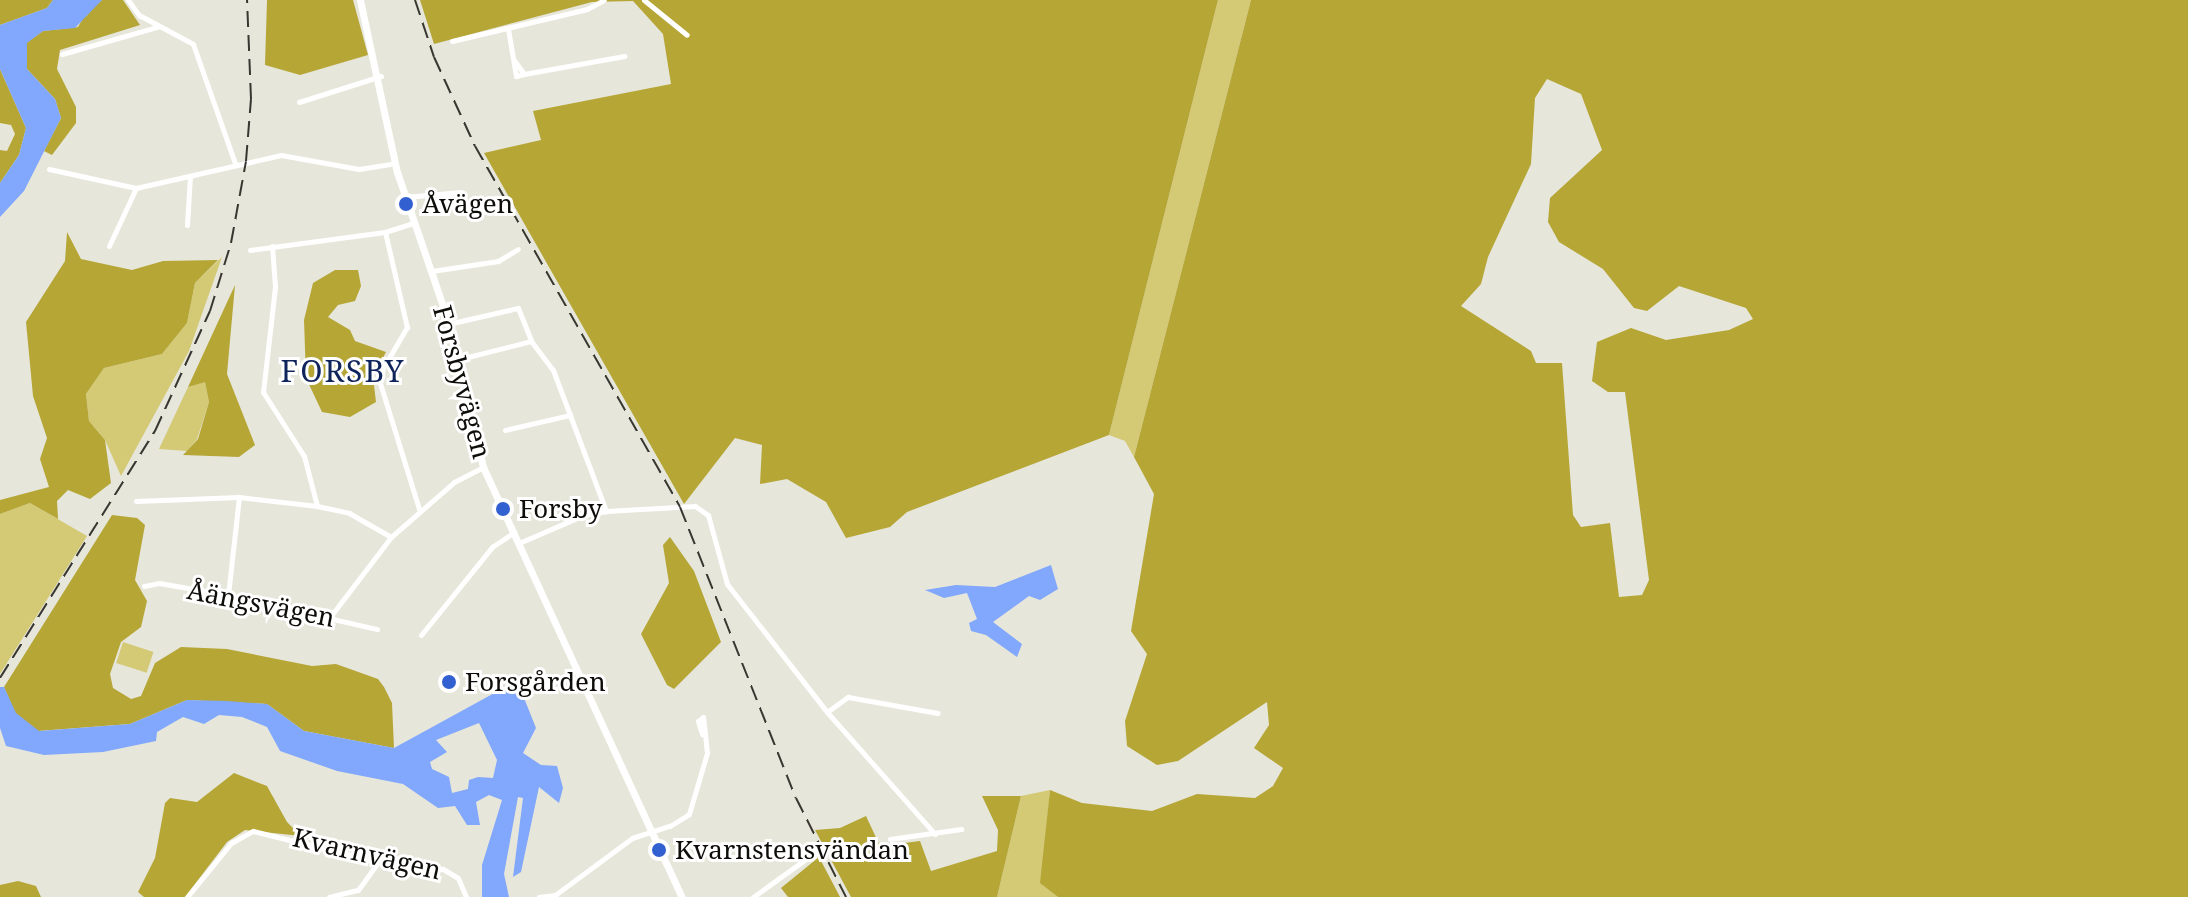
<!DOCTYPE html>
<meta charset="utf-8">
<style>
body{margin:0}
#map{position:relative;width:2188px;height:897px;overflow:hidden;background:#e7e6da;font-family:"Noto Serif",serif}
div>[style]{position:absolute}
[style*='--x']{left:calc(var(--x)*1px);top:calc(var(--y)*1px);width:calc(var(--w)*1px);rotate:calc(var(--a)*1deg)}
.green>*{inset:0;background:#d4c975;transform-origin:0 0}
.forest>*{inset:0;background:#b5a636}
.water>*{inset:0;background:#81a8fc}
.street>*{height:5px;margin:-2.5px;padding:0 2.5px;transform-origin:2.5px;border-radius:2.5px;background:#fff}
.secondary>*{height:7px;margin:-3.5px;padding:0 3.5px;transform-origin:3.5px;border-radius:3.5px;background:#fff}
.rail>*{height:2px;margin-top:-1px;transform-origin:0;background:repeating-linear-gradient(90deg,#373630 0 16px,transparent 0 24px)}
.dots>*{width:22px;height:22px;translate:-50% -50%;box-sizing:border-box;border:4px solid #fff;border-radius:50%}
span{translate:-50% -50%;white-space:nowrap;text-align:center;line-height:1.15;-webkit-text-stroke:6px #fff;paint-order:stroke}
.poi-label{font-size:26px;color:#0e0d09}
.left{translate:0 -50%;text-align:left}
.street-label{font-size:26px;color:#0e0d09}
.quarter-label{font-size:30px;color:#0f245a;letter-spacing:2px}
</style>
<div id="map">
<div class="green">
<i style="clip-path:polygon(1218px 0,1251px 0,1134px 457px,1125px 441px,1109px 435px)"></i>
<i style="clip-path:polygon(222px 257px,189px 351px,121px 476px,105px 440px,89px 421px,86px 394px,104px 368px,162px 354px,187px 323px,195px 283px)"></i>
<i style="clip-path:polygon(205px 381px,209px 402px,197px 439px,187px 451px,159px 449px,188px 387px)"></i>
<i style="clip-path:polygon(30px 503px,87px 536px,0 674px,0 514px)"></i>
<i style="left:123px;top:642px;width:32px;height:22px;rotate:18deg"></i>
<i style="clip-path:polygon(1050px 790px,1041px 883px,1058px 897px,997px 897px,1021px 796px)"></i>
</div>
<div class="forest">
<i style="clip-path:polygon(0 0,53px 0,47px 8px,0 25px)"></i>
<i style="clip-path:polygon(102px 0,123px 0,140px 25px,60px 50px,57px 69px,76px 107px,76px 123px,52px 155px,44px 151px,61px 118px,55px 99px,27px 69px,26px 43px,43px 31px,78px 27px,87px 11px)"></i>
<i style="clip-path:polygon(267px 0,353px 0,368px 55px,300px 75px,265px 65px)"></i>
<i style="clip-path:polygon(420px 0,1218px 0,1109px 435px,907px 512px,890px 527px,846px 538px,826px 502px,787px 479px,760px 484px,762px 445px,735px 438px,684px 504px,484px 153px,541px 140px,533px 111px,671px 84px,663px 34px,633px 1px,592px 2px,434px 44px)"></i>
<i style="clip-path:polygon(evenodd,1251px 0,2188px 0,2188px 897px,1058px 897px,1040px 883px,1050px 790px,1082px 803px,1152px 811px,1197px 794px,1255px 798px,1273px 786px,1283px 768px,1254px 748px,1269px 725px,1267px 702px,1178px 761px,1157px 765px,1127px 746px,1125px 721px,1147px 654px,1131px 631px,1154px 494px,1134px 457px,1251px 0,1547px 79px,1581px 94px,1602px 150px,1550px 198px,1548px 222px,1559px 242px,1603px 269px,1634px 308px,1647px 311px,1679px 286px,1746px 308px,1753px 319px,1729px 330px,1666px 340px,1631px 328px,1597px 342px,1592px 381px,1608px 392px,1625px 392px,1649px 580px,1642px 595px,1619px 597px,1610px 523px,1581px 527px,1573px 515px,1562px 363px,1536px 363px,1531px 351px,1461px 306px,1481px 284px,1488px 257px,1531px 164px,1535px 98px,1547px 79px)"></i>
<i style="clip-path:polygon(0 69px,26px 128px,19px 155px,0 183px,0 150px,7px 151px,15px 134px,11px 125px,0 123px)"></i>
<i style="clip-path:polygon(67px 232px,81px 259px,132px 270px,163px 261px,218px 260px,195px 283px,187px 323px,162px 354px,104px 368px,86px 394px,89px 421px,105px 440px,111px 483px,90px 499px,68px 490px,57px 501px,58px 519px,30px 503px,0 514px,0 500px,49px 487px,40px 459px,47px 438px,33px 396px,26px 322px,65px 261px)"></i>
<i style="clip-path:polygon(335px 270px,358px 270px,361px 286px,355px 301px,338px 305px,328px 317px,350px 330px,355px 341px,386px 352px,373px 377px,376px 402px,350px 417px,322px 412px,306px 378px,304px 320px,313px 283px)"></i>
<i style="clip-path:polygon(235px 285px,227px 374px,255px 445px,239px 457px,183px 455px,198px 439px,209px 402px,205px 382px,188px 387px)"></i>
<i style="clip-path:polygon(112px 515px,137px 518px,145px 525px,135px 580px,147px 601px,141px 627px,121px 642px,110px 674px,113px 688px,131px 699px,141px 696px,155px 663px,181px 647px,227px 649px,312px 666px,336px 664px,378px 679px,384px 687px,392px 703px,394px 748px,304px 731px,267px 704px,187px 700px,130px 724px,38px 731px,15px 713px,4px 687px)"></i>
<i style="clip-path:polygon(670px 537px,694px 571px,721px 642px,674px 689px,667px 685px,641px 634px,669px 583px,663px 545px)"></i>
<i style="clip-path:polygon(234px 773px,267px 786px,287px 822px,301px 836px,245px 830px,227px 842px,185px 897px,144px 897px,138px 892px,155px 858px,165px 803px,170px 798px,197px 802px)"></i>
<i style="clip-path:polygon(982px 796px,1021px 796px,997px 897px,851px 897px,815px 830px,840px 828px,866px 816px,880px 846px,920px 841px,931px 871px,997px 851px,998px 830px)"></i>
<i style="clip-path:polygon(819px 857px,840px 897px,788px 897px,781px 888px)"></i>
<i style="clip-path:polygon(18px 881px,36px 886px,41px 897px,0 897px,0 885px)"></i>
</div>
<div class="water">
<i style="clip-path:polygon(53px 0,102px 0,75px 28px,43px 31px,27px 43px,27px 69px,55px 99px,61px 118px,24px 191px,0 217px,0 183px,19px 155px,26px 128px,0 69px,0 25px,47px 8px)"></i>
<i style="clip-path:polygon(1051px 565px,1058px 589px,1040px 600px,1029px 596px,993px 622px,1022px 644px,1017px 657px,986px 635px,971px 631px,969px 623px,977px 619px,967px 593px,944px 598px,925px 590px,956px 585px,995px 587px)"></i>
<i style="clip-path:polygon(evenodd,509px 685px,520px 688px,536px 728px,523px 753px,541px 765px,557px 766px,563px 788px,559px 803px,539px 787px,521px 872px,513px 877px,523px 798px,518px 797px,504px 874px,509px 897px,482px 897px,482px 865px,502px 800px,489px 795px,476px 802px,480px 825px,467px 825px,455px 806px,438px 808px,403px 784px,337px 771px,280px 751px,267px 727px,242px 717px,219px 715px,204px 724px,183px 717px,157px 732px,156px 741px,103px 752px,44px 755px,6px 746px,0 728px,0 687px,4px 687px,16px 713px,39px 731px,130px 724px,187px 700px,227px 701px,267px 704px,304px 731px,394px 748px,509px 685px,479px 723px,497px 760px,493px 778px,478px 777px,469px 780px,468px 789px,452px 793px,449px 777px,432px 769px,430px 762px,447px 752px,436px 740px,479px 723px)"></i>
</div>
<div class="street">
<i style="--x:128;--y:0;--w:19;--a:54"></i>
<i style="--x:139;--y:15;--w:61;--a:28.2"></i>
<i style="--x:193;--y:44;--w:126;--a:70.6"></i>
<i style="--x:644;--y:0;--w:55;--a:39.1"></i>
<i style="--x:508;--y:29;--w:48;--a:80.3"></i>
<i style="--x:516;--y:76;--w:8;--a:-14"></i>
<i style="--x:524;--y:74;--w:17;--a:-126"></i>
<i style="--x:452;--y:41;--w:139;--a:-13.3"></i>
<i style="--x:587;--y:9;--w:19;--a:-28"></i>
<i style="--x:62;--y:54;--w:99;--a:-15.9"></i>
<i style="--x:524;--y:74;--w:102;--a:-10.2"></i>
<i style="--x:299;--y:102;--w:86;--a:-17.6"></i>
<i style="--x:49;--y:169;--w:89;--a:12.3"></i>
<i style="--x:136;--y:188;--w:149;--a:-12.8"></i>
<i style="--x:281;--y:155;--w:79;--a:10.2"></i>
<i style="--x:359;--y:169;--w:36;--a:-9"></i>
<i style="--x:405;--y:197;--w:56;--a:-5.1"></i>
<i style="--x:187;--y:225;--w:49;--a:-86.5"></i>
<i style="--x:385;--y:232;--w:98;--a:77"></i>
<i style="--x:407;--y:327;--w:48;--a:120.3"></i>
<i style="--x:383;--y:368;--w:15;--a:101"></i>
<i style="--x:380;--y:383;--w:132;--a:72.8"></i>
<i style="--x:109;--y:246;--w:64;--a:-65"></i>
<i style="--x:272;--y:246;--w:41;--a:85.8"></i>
<i style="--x:275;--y:287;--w:106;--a:96.5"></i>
<i style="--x:263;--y:392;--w:76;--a:57.4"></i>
<i style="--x:304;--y:456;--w:52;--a:75.4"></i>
<i style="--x:250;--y:250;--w:136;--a:-7.6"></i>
<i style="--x:385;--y:232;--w:29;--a:-18"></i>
<i style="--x:432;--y:271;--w:67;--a:-8.6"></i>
<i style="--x:498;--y:261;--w:23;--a:-31"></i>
<i style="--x:448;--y:324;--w:72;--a:-12.9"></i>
<i style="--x:518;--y:308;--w:35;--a:68"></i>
<i style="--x:531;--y:341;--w:36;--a:53"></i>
<i style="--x:553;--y:370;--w:151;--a:69.4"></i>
<i style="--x:456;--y:360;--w:77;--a:-14.2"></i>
<i style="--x:505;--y:430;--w:67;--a:-13"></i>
<i style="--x:136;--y:501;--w:103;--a:-2.2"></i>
<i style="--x:239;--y:497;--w:79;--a:6.6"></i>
<i style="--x:317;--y:506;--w:33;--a:12"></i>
<i style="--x:349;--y:513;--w:48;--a:29.7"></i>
<i style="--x:519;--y:543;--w:71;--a:-23.3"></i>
<i style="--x:584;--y:515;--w:22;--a:-10"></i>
<i style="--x:606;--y:511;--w:89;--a:-3.2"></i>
<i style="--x:695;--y:506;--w:16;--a:35"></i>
<i style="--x:708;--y:515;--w:72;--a:74.6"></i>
<i style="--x:727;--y:584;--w:162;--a:52"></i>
<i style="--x:827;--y:712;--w:163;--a:48.5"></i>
<i style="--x:144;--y:586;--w:15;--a:-11"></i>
<i style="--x:159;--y:583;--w:70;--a:9.9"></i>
<i style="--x:228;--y:595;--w:153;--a:12.9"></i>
<i style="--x:228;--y:595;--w:99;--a:-83.6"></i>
<i style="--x:330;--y:617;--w:101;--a:-52.7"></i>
<i style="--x:391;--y:537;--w:84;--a:-41.1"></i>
<i style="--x:454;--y:482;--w:33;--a:-27"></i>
<i style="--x:421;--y:635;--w:113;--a:-51.1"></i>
<i style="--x:492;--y:547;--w:27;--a:-34"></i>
<i style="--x:827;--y:712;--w:26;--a:-36"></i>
<i style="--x:848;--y:697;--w:91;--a:10.1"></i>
<i style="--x:890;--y:839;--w:72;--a:-8"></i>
<i style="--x:187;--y:897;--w:70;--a:-50.8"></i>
<i style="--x:231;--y:843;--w:25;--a:-29"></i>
<i style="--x:253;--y:831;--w:129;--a:13.9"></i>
<i style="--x:378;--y:862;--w:65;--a:6.1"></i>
<i style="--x:443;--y:869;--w:17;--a:31"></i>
<i style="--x:458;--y:878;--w:21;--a:67"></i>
<i style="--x:329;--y:897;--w:30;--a:-14"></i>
<i style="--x:358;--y:890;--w:34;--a:-54"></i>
<i style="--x:539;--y:897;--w:16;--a:-7"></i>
<i style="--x:555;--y:895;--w:96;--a:-36.5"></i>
<i style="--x:632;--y:838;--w:40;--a:-18"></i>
<i style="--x:670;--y:826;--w:22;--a:-32"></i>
<i style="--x:689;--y:814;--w:64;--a:-73.6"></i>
<i style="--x:707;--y:753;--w:36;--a:-96"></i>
<i style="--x:703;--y:717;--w:6;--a:141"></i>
<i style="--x:698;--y:721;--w:14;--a:73"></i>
<i style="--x:753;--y:897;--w:70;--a:-35.7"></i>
</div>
<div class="secondary">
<i style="--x:360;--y:0;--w:176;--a:77.9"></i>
<i style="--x:397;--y:172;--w:148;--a:71.1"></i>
<i style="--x:445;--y:312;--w:160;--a:76.2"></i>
<i style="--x:483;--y:467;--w:474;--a:65.2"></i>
</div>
<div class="rail">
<i style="--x:415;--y:0;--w:60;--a:71.6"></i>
<i style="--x:434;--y:57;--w:98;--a:65.3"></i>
<i style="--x:475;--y:146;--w:415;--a:60.4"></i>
<i style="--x:680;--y:507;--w:313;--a:68.3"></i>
<i style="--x:796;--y:798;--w:111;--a:63.2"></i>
<i style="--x:0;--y:678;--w:292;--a:-57.9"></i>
<i style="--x:155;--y:431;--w:132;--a:-65.4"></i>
<i style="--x:210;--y:311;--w:71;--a:-72.8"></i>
<i style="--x:231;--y:243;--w:83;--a:-79.6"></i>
<i style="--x:246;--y:161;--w:62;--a:-85.4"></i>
<i style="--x:251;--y:99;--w:99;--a:-92.3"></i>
</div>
<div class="dots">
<i style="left:406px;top:204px;background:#3360d0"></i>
<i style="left:503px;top:509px;background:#3360d0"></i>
<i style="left:449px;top:682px;background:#3360d0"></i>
<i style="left:659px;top:850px;background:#3360d0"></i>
</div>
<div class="poi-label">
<span class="left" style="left:422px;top:204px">Åvägen</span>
<span class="left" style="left:519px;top:509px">Forsby</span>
<span class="left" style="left:465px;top:682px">Forsgården</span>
<span class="left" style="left:675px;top:850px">Kvarnstensvändan</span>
</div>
<div class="street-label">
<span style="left:462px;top:382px;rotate:75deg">Forsbyvägen</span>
<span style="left:261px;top:604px;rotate:11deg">Åängsvägen</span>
<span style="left:367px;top:854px;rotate:13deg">Kvarnvägen</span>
</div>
<div class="quarter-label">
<span style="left:343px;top:371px">FORSBY</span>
</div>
</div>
